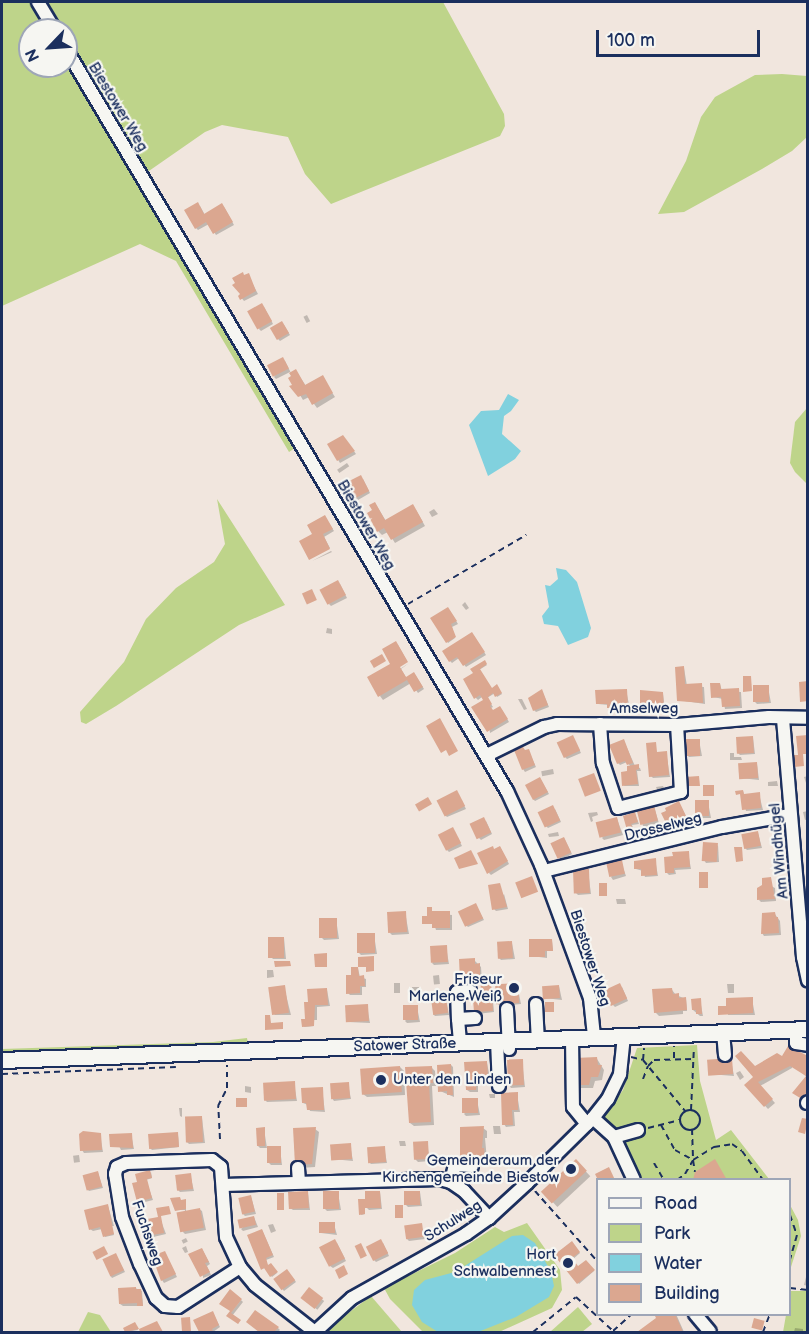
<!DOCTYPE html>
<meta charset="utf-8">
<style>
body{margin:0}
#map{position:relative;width:809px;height:1334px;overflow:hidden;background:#f1e6de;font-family:"Balsamiq Sans",sans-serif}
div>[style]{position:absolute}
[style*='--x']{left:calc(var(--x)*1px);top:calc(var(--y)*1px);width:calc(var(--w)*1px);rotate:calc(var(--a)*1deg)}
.green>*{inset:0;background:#bed48a}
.water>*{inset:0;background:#81d1de}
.shadow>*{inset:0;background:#0003;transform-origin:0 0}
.building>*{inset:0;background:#dba790;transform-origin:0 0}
.path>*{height:2px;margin-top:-1px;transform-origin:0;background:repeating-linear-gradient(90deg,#1b2f5e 0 6px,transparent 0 10.5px)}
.path>.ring{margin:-1px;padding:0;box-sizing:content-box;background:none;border:2px solid #1b2f5e;border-radius:50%}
.roads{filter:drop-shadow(2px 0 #1b2f5e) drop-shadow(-2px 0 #1b2f5e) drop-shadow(0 2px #1b2f5e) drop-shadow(0 -2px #1b2f5e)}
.minor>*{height:12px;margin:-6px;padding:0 6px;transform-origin:6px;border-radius:6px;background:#f6f6f2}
.major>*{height:15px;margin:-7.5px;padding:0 7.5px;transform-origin:7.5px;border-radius:7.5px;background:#f6f6f2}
.dots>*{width:16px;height:16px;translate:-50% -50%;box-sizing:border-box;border:3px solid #f6f6f2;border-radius:50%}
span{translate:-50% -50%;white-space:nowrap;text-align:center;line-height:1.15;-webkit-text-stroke:4.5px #f6f6f2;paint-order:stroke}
.street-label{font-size:15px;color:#1b2f5e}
.poi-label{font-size:15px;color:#1b2f5e}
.right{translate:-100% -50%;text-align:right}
.left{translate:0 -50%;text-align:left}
.frame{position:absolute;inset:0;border:3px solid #1b2f5e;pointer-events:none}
.legend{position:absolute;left:596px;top:1178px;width:195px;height:138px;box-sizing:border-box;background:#f6f6f2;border:2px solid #9ea6b7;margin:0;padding:8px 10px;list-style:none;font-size:18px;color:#1b2f5e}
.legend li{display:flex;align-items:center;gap:12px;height:30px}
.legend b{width:30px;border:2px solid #9ea6b7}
.north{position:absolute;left:18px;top:18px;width:60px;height:60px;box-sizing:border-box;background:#f6f6f2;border:2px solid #9ea6b7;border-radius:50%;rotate:245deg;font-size:16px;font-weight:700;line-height:24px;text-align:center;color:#1b2f5e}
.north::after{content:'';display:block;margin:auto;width:21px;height:27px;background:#1b2f5e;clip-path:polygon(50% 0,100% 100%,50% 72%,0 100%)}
.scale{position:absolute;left:596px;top:30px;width:164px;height:27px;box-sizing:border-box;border:3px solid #1b2f5e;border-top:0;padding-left:8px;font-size:18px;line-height:21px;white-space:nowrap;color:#1b2f5e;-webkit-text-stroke:4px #f6f6f2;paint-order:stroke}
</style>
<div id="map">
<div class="green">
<i style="clip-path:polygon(evenodd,2px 2px,443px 2px,504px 114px,505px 126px,500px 136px,331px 204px,305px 174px,288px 137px,222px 125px,205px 132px,146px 173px,304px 442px,289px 452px,176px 261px,140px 244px,2px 306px,2px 2px,30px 30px,66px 30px,66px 66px,30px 66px,30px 30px)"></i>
<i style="clip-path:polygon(782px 74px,807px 76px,807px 137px,792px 151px,762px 169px,684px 212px,658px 214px,686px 161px,701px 117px,715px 97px,755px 75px)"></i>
<i style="clip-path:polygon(807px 408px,807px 484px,795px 472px,790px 463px,795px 422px)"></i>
<i style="clip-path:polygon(217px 499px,285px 605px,239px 625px,116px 706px,86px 724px,81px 722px,80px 712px,124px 662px,146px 619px,176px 588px,214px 562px,225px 544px)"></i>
<i style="clip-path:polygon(247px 1038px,248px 1044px,2px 1055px,2px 1049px,213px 1042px)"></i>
<i style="clip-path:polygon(697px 1045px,700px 1081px,716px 1140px,731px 1130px,769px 1179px,642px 1179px,622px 1136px,604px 1117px,623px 1090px,637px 1048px)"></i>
<i style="clip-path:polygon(790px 1205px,798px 1220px,801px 1236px,790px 1270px)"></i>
<i style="clip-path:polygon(527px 1223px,560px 1270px,562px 1290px,552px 1308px,499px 1332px,423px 1332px,390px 1299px,384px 1288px,455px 1253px,495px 1227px,504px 1232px)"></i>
<i style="clip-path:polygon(790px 1291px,807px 1291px,807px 1332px,783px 1332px,786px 1315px,790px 1314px)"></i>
<i style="clip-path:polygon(371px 1296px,402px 1332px,327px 1332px,343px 1317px)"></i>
<i style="clip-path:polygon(578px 1307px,592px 1324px,582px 1332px,550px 1332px)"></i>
<i style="clip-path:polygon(88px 1312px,100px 1315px,111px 1332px,78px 1332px)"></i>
</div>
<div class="water">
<i style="clip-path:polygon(508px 394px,519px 400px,511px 411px,504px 416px,502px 434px,521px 451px,515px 459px,488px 476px,469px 425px,481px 411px,499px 410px)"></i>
<i style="clip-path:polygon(556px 568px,566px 570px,577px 582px,591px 628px,588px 637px,568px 645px,558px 626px,544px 624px,542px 616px,549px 607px,545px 585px,550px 586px,558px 579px)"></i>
<i style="clip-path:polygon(523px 1235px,535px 1243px,551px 1272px,554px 1286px,549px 1297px,516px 1317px,478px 1332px,438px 1332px,422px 1322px,412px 1305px,414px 1290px,425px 1280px,455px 1272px,512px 1236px)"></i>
</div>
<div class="shadow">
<i style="clip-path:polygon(200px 206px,205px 215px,224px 207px,234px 225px,216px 235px,209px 224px,198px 230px,196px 228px)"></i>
<i style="clip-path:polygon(248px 275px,258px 294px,244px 301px,240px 296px,245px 276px)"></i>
<i style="clip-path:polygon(264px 307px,273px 324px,261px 331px,259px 329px)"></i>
<i style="left:307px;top:315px;width:7px;height:4px;rotate:63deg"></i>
<i style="clip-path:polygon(284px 325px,290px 335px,280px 341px,278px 339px)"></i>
<i style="clip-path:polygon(285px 361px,291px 373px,296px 371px,306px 386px,322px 377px,335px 397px,317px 408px,309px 397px,303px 400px,294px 385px,290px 372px,276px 379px,274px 377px)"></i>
<i style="clip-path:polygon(345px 439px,356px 454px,340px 463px,329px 445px)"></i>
<i style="left:347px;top:463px;width:4px;height:12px;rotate:56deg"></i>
<i style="clip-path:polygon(363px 479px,370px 493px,358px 500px,356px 498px)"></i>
<i style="clip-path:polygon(375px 503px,386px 521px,416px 510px,425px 526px,395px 543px,388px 532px,382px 535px,378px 531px,369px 513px,374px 511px)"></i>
<i style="clip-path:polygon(434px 509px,438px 514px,432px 517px,429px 512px)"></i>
<i style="clip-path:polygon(325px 517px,334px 531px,324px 537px,330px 548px,310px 558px,314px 535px)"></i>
<i style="clip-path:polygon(331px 551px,332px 552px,312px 561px)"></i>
<i style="clip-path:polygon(340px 584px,347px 598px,331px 606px,329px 604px)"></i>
<i style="clip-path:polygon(465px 602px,469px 608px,466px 610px,462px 605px)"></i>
<i style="clip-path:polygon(450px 611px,458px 624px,452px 627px,455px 638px,448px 643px,432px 618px)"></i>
<i style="clip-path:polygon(327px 628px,332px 629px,332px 634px,326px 633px)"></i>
<i style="clip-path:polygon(474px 636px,486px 655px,466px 667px,459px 658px,452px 663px,450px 661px)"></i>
<i style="clip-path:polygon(398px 645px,407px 661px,400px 665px,400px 669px,409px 663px,401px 669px,407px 679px,416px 676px,424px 689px,418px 693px,411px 683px,383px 700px,380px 696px)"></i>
<i style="clip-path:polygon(484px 662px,487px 665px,479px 670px,492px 690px,497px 686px,502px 694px,497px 697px,495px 693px,487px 698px,493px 707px,491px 708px,493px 712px,502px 710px,509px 722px,490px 733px,485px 700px,482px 697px,478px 700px,476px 698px,475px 674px)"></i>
<i style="clip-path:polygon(684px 668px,687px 686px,704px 687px,705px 704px,678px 700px)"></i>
<i style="clip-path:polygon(720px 684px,722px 691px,741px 692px,742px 708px,725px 709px,723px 699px,713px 697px)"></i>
<i style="clip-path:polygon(768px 687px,771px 703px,757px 704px,755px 702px)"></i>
<i style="clip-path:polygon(626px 690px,630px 709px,611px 710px,609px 705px,598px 704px)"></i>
<i style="clip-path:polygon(542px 691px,549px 707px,536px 712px,534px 710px)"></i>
<i style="clip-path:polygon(663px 694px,665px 710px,651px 711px,649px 704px,641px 703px)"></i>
<i style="clip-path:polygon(518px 699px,522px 699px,527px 709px,524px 710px)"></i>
<i style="clip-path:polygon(573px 737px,581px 753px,567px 759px,565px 757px)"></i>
<i style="clip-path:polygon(753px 738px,755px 754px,740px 755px,738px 753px)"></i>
<i style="clip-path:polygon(699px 740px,702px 756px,689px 757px,687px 755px)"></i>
<i style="clip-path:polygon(624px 741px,635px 766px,640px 768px,641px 771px,637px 771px,639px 786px,624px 786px,631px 767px,627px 762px,620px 765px,618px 763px)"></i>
<i style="clip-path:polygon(528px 750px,536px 767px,525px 772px,523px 769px)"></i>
<i style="clip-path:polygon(666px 752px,670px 777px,653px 778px,651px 776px)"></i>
<i style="clip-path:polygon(730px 753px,734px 753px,734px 757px,741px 757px,742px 760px,730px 760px)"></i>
<i style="clip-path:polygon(757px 764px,759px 780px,740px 778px)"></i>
<i style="left:553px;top:769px;width:5px;height:12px;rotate:79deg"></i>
<i style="clip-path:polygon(808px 776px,808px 789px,804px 777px)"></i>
<i style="clip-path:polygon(540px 778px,549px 794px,535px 801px,533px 799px)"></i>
<i style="clip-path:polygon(777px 781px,778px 786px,768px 786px,768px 782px)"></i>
<i style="clip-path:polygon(663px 786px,665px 790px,658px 792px,656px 787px)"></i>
<i style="clip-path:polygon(743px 791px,744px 795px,759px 794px,763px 810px,746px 811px,742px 794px,737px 794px)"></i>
<i style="clip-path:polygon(457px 792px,466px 809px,447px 817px,445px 815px)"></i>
<i style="clip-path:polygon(708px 802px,711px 818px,699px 818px,696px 816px)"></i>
<i style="clip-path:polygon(679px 803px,687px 818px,669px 824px,663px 813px)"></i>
<i style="left:654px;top:807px;width:17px;height:16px;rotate:73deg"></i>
<i style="clip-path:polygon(555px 809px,561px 822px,548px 828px,546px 826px)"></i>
<i style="clip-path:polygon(808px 811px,808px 819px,805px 820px,803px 812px)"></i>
<i style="clip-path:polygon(597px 812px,598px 815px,592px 817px,593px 821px,591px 822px,588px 813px)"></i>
<i style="clip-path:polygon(635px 814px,639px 824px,632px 825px,634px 831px,630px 832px,628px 830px)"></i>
<i style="clip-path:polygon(617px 819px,623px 835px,604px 840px,602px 838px)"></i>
<i style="clip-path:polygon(486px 821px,492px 834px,481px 840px,479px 838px)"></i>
<i style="clip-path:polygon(453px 829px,462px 846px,449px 852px,447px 850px)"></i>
<i style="clip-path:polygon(558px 832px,559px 836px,549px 837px,548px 834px)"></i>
<i style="clip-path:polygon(758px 833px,762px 848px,747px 850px,745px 848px)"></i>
<i style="clip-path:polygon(564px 838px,572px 854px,561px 860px,559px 857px)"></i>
<i style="clip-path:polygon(718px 845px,719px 862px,706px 863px,704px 860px)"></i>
<i style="clip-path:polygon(500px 847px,509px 864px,491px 875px,489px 873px,495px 850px)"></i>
<i style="clip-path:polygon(688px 852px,691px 869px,675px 870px,676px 874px,669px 875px,667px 873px)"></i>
<i style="clip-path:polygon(655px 859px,658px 876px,645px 877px,643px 871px,636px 869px)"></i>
<i style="clip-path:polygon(621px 862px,626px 876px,613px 880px,611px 877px)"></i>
<i style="clip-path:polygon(588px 871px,591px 894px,578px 895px,576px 893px)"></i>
<i style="clip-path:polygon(771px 886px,775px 888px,776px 901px,761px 902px,759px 900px)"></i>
<i style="clip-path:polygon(504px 894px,508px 909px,496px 911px,494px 909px)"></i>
<i style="clip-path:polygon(616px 899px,625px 899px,626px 904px,617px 904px)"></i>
<i style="clip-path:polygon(477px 907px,484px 920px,468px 927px,466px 925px)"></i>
<i style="clip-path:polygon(431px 909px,432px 913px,452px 915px,452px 930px,436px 930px,434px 924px,424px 924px)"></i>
<i style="clip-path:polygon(405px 912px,409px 934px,392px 935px,390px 933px)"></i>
<i style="clip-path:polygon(774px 913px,780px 921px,781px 935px,764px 936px,762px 933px)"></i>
<i style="clip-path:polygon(336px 919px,339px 939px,324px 940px,322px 938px)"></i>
<i style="clip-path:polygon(374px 935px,377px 954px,361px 955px,359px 953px)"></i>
<i style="clip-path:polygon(284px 938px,286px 959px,273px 959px,271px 957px)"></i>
<i style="clip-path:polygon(552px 941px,553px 951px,547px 951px,547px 958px,531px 956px)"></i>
<i style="clip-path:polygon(512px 943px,515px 959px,501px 960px,499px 958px)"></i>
<i style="clip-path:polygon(446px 947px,449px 964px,434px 965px,432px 963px)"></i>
<i style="clip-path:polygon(474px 960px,481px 967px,482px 982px,464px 983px,462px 980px)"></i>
<i style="clip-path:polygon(358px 969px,360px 977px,366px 979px,366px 987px,362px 987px,362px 995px,350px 995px,348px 993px,352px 977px)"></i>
<i style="clip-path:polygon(267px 970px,273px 970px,274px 977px,267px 978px)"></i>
<i style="left:439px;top:975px;width:9px;height:6px;rotate:84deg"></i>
<i style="left:394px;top:983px;width:6px;height:10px"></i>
<i style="clip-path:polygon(727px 984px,734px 984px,734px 993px,728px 993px)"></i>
<i style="clip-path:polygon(517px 985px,521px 1004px,500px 1006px,498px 1004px)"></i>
<i style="clip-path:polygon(559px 986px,562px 1000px,544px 998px)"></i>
<i style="clip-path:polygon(284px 987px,291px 1015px,275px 1015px,273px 1013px)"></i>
<i style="clip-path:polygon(412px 987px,419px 987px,419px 995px,413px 995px)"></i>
<i style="clip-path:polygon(622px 987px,628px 1001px,615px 1007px,613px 1005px)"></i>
<i style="clip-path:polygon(327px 990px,330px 1006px,317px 1007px,317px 1020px,313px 1020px,314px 1026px,304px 1027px,310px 1003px)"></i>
<i style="clip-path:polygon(492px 990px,494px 1012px,477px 1014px,475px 1011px,482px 1000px)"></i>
<i style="clip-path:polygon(672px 990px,676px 995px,686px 999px,687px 1011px,683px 1011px,683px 1014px,659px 1016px,655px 1012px)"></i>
<i style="clip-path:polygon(446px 999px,449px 1015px,435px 1016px,433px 1014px)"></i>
<i style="clip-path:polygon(752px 999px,755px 1015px,728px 1015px,728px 1000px)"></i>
<i style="clip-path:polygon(700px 1000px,703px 1016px,700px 1016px,693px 1010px)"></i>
<i style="clip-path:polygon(367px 1006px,370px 1023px,348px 1022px)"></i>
<i style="clip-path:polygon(417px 1007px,420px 1022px,407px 1023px,405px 1021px)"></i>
<i style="clip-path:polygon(777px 1054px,783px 1058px,808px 1058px,808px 1103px,794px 1093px,807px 1077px,792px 1065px,792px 1068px,760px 1086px,775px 1103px,768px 1109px,746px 1085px,755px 1077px,755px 1068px,770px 1067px,766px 1060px)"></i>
<i style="clip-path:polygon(597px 1059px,604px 1070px,602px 1080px,595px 1081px,593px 1088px,581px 1088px,578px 1084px)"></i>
<i style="clip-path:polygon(731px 1060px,734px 1076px,709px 1074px)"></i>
<i style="clip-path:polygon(522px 1061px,525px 1087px,511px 1088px,509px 1085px)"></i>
<i style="clip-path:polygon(487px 1063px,490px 1078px,478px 1078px,478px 1092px,470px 1092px,467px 1090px)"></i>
<i style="clip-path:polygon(451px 1065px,453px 1067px,454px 1097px,440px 1091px)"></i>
<i style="clip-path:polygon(400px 1067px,404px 1071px,405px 1095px,367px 1097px,363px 1094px)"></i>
<i style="clip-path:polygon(431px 1067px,435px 1071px,436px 1086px,432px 1086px,434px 1125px,414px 1126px,410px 1123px)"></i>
<i style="clip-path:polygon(740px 1071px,744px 1077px,740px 1080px,736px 1073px)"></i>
<i style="clip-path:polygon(294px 1083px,297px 1101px,267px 1102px,265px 1100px)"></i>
<i style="clip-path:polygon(348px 1084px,351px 1099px,334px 1101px,332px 1098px)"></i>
<i style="clip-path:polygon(245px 1086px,251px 1087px,251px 1093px,245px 1092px)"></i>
<i style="clip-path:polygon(322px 1089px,325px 1112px,310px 1111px,308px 1105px,303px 1103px)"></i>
<i style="clip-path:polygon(489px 1094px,495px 1094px,495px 1098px,490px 1098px)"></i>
<i style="clip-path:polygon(517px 1094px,520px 1112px,514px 1112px,515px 1126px,506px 1127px,504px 1124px)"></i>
<i style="clip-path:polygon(477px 1100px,480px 1115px,466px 1116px,464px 1114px)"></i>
<i style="clip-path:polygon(179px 1108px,182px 1108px,182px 1117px,180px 1116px)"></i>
<i style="clip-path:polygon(202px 1118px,205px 1143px,189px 1144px,187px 1142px)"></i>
<i style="clip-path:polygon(493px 1126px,500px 1126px,501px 1134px,494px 1134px)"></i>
<i style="clip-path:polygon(483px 1128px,487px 1131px,487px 1138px,485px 1138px,487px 1160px,465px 1163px,462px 1160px)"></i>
<i style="clip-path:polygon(264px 1129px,267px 1148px,260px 1148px,258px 1146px)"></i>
<i style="clip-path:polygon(315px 1129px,319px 1132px,315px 1167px,300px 1168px)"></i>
<i style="clip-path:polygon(100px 1134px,103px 1152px,84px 1153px,82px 1150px)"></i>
<i style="clip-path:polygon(131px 1134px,134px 1149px,121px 1150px,119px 1146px)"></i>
<i style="clip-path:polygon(178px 1135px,179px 1147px,152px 1150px,150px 1148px)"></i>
<i style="clip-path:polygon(399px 1141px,405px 1141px,406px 1146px,400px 1146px)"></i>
<i style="clip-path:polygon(427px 1143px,430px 1161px,418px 1162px,415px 1159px)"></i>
<i style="clip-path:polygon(350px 1145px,353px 1161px,332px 1159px)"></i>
<i style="clip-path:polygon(384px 1147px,387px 1163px,371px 1164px,369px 1162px)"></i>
<i style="clip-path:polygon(280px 1148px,282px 1165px,271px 1165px,269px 1163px)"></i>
<i style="left:79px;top:1155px;width:7px;height:6px;rotate:82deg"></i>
<i style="left:576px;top:1161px;width:21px;height:45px;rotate:47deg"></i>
<i style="clip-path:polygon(151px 1172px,152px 1178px,146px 1180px,153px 1200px,141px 1203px,139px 1183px)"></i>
<i style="clip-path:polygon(98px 1173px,103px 1188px,89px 1191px,87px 1189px)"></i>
<i style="clip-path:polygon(190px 1174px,194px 1191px,180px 1192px,178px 1190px)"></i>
<i style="clip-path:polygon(380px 1192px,382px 1209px,369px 1210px,365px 1206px,365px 1214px,361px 1215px,364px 1201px)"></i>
<i style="clip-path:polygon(420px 1192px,422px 1206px,408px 1207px,406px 1205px)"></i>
<i style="clip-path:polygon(308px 1193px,310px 1210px,293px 1210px,290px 1208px)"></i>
<i style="clip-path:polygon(338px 1193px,341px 1210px,327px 1211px,325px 1209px)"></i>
<i style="clip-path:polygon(251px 1197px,256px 1214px,245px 1216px,243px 1214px)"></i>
<i style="clip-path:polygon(186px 1201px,186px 1212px,199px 1209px,202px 1211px,206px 1230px,185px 1234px,183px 1232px,185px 1210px,176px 1210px,181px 1202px)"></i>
<i style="clip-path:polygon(108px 1206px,114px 1226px,111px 1226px,114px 1235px,105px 1237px,102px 1229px,93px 1231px,90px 1229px)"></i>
<i style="clip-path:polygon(254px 1217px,258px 1227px,243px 1231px,241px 1229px)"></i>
<i style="clip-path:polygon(160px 1218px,166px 1234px,149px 1238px,147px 1236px)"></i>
<i style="clip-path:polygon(273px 1224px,276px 1231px,271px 1233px,268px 1225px)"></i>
<i style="clip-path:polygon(334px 1224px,337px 1235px,321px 1233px)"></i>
<i style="clip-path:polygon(421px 1225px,425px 1239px,409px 1241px,407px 1239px)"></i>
<i style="clip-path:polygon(262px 1230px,274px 1257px,266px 1260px,268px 1267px,271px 1265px,277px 1273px,272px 1277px,265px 1268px,262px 1269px)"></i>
<i style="left:186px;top:1238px;width:4px;height:5px;rotate:63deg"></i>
<i style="clip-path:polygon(337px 1243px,346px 1261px,333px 1268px,330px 1266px)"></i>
<i style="clip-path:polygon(383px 1243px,389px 1256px,376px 1262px,374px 1260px)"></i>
<i style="clip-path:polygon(571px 1243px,580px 1253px,572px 1260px,578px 1268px,586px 1262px,594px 1271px,579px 1284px,556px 1255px)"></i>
<i style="clip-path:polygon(186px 1246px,188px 1252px,185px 1253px,182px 1248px)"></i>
<i style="clip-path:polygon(202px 1249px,210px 1264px,207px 1266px,211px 1275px,203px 1278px)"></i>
<i style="clip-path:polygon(116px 1255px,125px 1272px,112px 1278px,110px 1275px)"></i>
<i style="clip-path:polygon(166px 1255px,177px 1277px,164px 1283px,162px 1280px)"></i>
<i style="clip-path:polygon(289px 1273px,296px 1282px,284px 1291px,275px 1280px)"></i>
<i style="clip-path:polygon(806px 1277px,808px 1277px,808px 1286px,804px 1285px)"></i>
<i style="clip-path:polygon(135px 1288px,142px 1291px,143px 1306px,123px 1306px,120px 1304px)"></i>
<i style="left:310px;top:1290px;width:18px;height:11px;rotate:38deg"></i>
<i style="clip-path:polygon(241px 1300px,243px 1302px,232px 1316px,239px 1324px,228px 1316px)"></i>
<i style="clip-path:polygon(213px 1313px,220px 1327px,213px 1332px,200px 1332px,195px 1320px)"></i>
<i style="clip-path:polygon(656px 1314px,676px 1314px,684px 1332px,639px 1332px,657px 1318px)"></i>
<i style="clip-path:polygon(248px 1322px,278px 1328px,280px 1330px,278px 1332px,260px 1332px)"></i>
<i style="clip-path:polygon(135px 1323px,138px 1330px,126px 1332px,125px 1328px)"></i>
<i style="clip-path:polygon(795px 1328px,803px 1329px,803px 1332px,794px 1332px)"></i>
</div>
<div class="building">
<i style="clip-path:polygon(198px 202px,204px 214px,222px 203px,233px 222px,213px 234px,206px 222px,195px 229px,184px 210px)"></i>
<i style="clip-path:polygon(243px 272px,244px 275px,249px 273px,256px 291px,240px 300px,238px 296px,240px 294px,232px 285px,235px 283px,232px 278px)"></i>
<i style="left:262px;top:303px;width:21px;height:17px;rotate:61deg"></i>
<i style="left:282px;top:321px;width:14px;height:14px;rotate:60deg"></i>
<i style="left:283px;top:357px;width:13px;height:18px;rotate:63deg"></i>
<i style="clip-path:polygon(296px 369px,305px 385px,323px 375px,333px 393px,312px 405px,306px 394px,298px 397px,289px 386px,292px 385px,288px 378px,291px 376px,289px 373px)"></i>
<i style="clip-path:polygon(343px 435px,355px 451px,337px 461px,327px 444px)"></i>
<i style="left:361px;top:475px;width:18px;height:17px;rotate:63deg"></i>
<i style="clip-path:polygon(375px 502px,385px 520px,413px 504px,423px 522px,391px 540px,384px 528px,377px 532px,367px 513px,372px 510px,369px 505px)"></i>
<i style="clip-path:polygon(325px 515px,333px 529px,323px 534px,330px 549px,309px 560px,299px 541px,312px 534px,307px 525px)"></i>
<i style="left:338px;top:580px;width:17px;height:21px;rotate:62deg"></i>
<i style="left:312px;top:589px;width:12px;height:11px;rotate:66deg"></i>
<i style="clip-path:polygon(448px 607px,457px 621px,451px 624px,456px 637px,446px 643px,430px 618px)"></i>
<i style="clip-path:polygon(472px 632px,485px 652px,463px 666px,457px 657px,449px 662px,442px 651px)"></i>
<i style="clip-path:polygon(396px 641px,408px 662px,400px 667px,406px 677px,414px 672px,423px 687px,414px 692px,407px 680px,378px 697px,367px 677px,390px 664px,382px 649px)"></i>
<i style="left:382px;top:654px;width:8px;height:14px;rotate:60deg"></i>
<i style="clip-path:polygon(485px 660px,487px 664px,480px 669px,492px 688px,497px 684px,502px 693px,495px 697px,493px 693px,488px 697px,492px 704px,490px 706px,493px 710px,500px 706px,508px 719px,487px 732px,471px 707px,483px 700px,480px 695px,474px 699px,463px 679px,473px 673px,470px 669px)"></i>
<i style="clip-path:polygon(684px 666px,685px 684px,702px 683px,703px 703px,677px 701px,675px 667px)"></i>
<i style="clip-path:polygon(743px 676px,751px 676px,752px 691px,743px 692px)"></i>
<i style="clip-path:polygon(808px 681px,808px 701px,800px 702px,799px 682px)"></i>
<i style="clip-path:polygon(710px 683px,720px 683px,721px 689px,739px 688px,740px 706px,722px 707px,721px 697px,711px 698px)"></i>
<i style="left:769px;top:685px;width:17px;height:16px;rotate:90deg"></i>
<i style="clip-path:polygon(542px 689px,548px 705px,533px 711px,528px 698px)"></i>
<i style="clip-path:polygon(627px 689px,628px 707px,607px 708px,607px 704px,596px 704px,595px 690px)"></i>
<i style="clip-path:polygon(640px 690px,663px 692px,664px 709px,648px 709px,648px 704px,640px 704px)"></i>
<i style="clip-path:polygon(440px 718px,458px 751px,449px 756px,446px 750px,441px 753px,426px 726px)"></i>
<i style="left:573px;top:735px;width:17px;height:18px;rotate:65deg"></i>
<i style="clip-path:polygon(808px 735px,808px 754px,803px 754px,804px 766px,794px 767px,793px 755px,798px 755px,796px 736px)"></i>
<i style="left:753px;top:736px;width:17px;height:17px;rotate:87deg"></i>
<i style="clip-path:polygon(624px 739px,633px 763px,627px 765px,625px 761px,617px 764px,609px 745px)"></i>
<i style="left:684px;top:739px;width:16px;height:17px"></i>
<i style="clip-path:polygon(656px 742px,657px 752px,667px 751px,669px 775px,649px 777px,646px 743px)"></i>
<i style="clip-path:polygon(523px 747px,525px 750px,529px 749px,535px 765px,522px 770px,514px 750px)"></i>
<i style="left:757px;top:762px;width:16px;height:19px;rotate:86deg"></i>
<i style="clip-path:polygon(639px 764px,639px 769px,636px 770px,638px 784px,622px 786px,621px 772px,627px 771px,627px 766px)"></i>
<i style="left:594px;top:773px;width:19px;height:17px;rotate:69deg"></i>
<i style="clip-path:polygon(699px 776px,700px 786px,686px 786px,685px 777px)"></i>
<i style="left:540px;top:777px;width:17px;height:17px;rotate:62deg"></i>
<i style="left:714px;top:785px;width:11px;height:11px;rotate:90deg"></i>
<i style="left:457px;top:790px;width:18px;height:23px;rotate:63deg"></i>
<i style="clip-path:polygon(743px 790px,744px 794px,760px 792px,761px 808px,742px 810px,740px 794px,736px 795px,735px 791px)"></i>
<i style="left:428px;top:797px;width:8px;height:15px;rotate:60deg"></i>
<i style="left:709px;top:800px;width:16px;height:14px;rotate:90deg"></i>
<i style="clip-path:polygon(679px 801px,686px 816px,667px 825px,661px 813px,666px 811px,665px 808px)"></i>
<i style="left:553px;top:805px;width:17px;height:17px;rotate:65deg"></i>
<i style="left:654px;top:805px;width:16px;height:18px;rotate:76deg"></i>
<i style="clip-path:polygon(635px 812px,638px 822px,631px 824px,633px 829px,627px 830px,623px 816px)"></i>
<i style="left:484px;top:817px;width:17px;height:16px;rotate:65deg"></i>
<i style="left:617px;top:817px;width:16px;height:22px;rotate:76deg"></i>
<i style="left:453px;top:827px;width:18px;height:17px;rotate:63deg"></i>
<i style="left:758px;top:831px;width:15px;height:17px;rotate:79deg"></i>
<i style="left:564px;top:837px;width:17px;height:15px;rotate:65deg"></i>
<i style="left:703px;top:842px;width:15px;height:19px;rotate:4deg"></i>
<i style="clip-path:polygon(493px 846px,494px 849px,500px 846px,508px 861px,487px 874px,477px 853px)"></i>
<i style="clip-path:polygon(734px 847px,742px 847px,743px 861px,736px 862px)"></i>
<i style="clip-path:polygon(471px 850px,478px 864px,459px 869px,454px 858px)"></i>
<i style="clip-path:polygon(689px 851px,690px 867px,674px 868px,674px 873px,665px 873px,664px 857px,673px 856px,672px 852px)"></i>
<i style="clip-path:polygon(656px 858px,657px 875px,641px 876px,641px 869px,634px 869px,634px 861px)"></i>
<i style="left:622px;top:860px;width:14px;height:16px;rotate:78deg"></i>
<i style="left:589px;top:869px;width:24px;height:16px;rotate:88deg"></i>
<i style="left:699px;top:872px;width:9px;height:16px"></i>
<i style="left:532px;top:876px;width:17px;height:18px;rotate:69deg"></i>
<i style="clip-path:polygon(771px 877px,775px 899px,757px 900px,757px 888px,762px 885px,762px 878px)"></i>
<i style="clip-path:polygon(500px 883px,507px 907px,492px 910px,488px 885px)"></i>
<i style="left:599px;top:883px;width:8px;height:13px"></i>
<i style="left:476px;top:903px;width:17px;height:20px;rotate:65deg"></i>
<i style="clip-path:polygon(427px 907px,432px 907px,432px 911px,450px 911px,450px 928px,432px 928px,432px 924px,422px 924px,422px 916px,427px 916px)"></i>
<i style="left:406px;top:911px;width:21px;height:19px;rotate:87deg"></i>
<i style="clip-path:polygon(775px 912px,776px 917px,778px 917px,779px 933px,761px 934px,762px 913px)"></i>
<i style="left:319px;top:918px;width:18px;height:20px"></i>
<i style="left:375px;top:933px;width:20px;height:18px;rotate:90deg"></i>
<i style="left:268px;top:937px;width:16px;height:21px"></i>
<i style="clip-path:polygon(529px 939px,552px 939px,553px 951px,545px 951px,545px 957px,529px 957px)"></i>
<i style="left:512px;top:941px;width:17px;height:15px;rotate:87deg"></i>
<i style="left:447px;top:945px;width:17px;height:17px;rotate:87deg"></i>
<i style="clip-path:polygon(327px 953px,327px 967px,315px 967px,314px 954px)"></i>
<i style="clip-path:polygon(374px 956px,374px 971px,366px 972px,366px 967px,358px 967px,358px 957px)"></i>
<i style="clip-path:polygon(475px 958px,475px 964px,480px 963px,480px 980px,460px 981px,459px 959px)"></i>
<i style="clip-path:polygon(274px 961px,290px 961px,291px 966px,275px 967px)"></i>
<i style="clip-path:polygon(351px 967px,358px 967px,359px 976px,364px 975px,365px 986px,360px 986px,360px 993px,346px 994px,346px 975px,351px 975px)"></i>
<i style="clip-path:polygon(491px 981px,493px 1011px,474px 1012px,473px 999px,480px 999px,481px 982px)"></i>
<i style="left:518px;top:983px;width:20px;height:23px;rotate:87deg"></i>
<i style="left:620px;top:983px;width:17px;height:18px;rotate:65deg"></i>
<i style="left:285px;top:985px;width:28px;height:17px;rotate:82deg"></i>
<i style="left:559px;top:985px;width:13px;height:17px;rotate:86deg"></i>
<i style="clip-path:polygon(327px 988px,328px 1005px,315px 1005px,314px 1026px,302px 1027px,301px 1019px,305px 1019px,304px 1002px,308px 1002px,307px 989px)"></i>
<i style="clip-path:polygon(672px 988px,673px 994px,679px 993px,679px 998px,686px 997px,687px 1010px,654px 1013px,652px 989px)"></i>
<i style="clip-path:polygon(753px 997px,753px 1013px,718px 1015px,718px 1006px,726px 1006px,726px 998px)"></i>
<i style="left:446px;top:998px;width:15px;height:15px;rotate:82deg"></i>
<i style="clip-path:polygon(701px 998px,702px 1014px,696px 1014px,696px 1010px,692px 1010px,691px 999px)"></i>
<i style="left:545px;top:1002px;width:9px;height:10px"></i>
<i style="left:368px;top:1004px;width:17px;height:23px;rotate:87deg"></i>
<i style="left:418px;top:1005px;width:15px;height:15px;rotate:90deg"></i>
<i style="clip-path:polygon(265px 1015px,270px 1015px,271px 1023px,283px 1022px,283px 1029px,265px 1030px)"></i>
<i style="clip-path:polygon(788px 1046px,808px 1056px,808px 1097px,805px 1101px,792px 1093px,806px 1076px,790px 1066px,758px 1082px,773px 1099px,764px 1107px,744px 1085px,753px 1077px,735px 1056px,741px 1051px,755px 1066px,777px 1053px,782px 1056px)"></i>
<i style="clip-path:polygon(597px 1057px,598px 1065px,602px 1065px,598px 1077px,591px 1077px,589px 1085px,576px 1085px,575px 1058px)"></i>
<i style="left:732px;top:1058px;width:16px;height:25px;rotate:86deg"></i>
<i style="left:523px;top:1059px;width:26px;height:16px;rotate:88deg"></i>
<i style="clip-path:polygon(487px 1061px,488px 1076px,477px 1077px,476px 1090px,466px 1090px,464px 1062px)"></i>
<i style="clip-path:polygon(451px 1064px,453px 1095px,447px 1095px,447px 1091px,438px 1092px,437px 1065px)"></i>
<i style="left:400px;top:1066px;width:26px;height:40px;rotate:86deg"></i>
<i style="clip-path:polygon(432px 1066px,433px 1083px,429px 1083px,431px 1122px,409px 1123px,405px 1067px)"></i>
<i style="left:295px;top:1081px;width:18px;height:32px;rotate:87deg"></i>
<i style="left:349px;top:1082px;width:16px;height:19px;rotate:86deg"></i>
<i style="clip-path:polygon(323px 1087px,324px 1110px,307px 1110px,306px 1103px,302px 1103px,301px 1088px)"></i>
<i style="clip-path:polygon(518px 1092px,518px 1110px,512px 1110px,513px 1125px,502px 1125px,501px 1093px)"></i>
<i style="left:236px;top:1098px;width:11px;height:9px"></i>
<i style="left:478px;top:1098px;width:15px;height:16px;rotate:90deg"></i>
<i style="left:202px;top:1116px;width:26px;height:17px;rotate:88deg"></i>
<i style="clip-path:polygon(802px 1118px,808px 1119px,805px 1134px,798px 1132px)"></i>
<i style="clip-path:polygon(484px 1126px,482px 1148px,484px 1148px,485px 1156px,460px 1160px,460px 1127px)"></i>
<i style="clip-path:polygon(265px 1127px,265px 1146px,257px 1146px,256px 1128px)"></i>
<i style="clip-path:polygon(316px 1127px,312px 1164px,295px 1165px,293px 1128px)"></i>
<i style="clip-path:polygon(83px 1131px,101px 1133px,102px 1150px,80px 1151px,79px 1134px)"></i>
<i style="left:178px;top:1132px;width:15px;height:30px;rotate:86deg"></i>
<i style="clip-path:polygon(132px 1133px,133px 1148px,110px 1147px,109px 1134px)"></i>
<i style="left:428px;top:1141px;width:18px;height:15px;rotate:87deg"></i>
<i style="left:351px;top:1143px;width:16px;height:21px;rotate:86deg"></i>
<i style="left:281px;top:1146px;width:17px;height:14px;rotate:90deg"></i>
<i style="left:385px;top:1146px;width:16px;height:18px;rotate:86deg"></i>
<i style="left:576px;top:1159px;width:16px;height:48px;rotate:47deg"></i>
<i style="clip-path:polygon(715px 1159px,727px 1180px,693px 1180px,695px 1172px)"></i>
<i style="clip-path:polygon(609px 1167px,615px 1180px,598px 1180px,595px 1174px)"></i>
<i style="clip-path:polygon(150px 1170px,152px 1178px,147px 1179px,152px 1198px,137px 1202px,132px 1183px,137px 1182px,135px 1174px)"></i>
<i style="left:98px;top:1171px;width:16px;height:16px;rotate:75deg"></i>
<i style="left:191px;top:1173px;width:16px;height:16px;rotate:83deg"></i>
<i style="left:308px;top:1191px;width:17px;height:20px;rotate:87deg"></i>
<i style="left:339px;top:1191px;width:18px;height:16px;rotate:90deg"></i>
<i style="clip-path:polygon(365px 1191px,380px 1191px,381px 1208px,365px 1208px,365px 1214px,359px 1215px,358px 1199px,365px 1199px)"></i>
<i style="left:404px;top:1191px;width:16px;height:14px"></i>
<i style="left:277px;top:1193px;width:7px;height:17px"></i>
<i style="left:251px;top:1195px;width:17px;height:13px;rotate:77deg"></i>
<i style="clip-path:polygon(180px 1197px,181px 1200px,186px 1199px,186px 1209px,175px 1211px,170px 1198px)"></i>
<i style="clip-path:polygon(108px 1204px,114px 1234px,103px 1237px,100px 1227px,89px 1230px,84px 1210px)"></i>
<i style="left:395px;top:1205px;width:8px;height:13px"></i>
<i style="clip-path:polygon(169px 1206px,171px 1214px,161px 1216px,164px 1233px,146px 1236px,142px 1220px,158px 1217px,156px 1208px)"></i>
<i style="left:200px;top:1208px;width:20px;height:24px;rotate:79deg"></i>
<i style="left:254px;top:1216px;width:9px;height:17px;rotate:77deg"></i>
<i style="left:335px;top:1222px;width:11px;height:16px;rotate:90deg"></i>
<i style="left:422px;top:1223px;width:14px;height:18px;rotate:82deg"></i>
<i style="clip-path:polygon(262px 1229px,273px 1255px,266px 1258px,268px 1265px,271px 1263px,278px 1272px,270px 1277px,264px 1268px,261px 1270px,247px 1235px)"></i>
<i style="left:335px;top:1239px;width:22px;height:18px;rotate:63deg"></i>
<i style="left:381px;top:1239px;width:16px;height:17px;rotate:63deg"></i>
<i style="clip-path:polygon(572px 1241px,580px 1252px,572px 1258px,578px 1266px,586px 1260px,595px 1270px,577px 1284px,554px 1255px)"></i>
<i style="left:361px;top:1243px;width:14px;height:7px;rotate:65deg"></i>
<i style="left:104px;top:1246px;width:9px;height:13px;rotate:63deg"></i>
<i style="clip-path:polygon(202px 1248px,209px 1262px,205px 1263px,210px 1272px,200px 1277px,188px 1254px)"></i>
<i style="clip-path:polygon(165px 1251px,176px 1274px,161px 1281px,152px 1256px)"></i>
<i style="left:116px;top:1253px;width:19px;height:15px;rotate:65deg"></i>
<i style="clip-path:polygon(344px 1265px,348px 1274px,339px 1279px,335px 1270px)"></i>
<i style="left:287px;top:1269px;width:14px;height:17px;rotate:54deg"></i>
<i style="clip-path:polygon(136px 1287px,136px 1289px,141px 1289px,143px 1306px,137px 1306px,137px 1303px,119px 1304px,118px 1288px)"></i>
<i style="left:309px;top:1287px;width:18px;height:14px;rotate:38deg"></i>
<i style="clip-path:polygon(230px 1289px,242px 1299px,231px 1313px,241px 1320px,238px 1324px,226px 1316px,230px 1311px,219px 1304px)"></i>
<i style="clip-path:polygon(255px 1310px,279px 1327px,274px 1332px,259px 1332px,246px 1322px)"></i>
<i style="clip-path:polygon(213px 1311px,219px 1325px,212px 1329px,213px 1332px,199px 1332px,193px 1320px)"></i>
<i style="clip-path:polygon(654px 1314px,675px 1314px,683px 1332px,637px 1332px,656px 1318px)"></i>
<i style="left:190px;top:1317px;width:15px;height:9px;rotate:86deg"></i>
<i style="left:754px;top:1318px;width:11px;height:10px;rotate:15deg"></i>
<i style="clip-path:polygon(157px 1321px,163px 1332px,140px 1332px,139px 1329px)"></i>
<i style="clip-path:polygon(135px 1322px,139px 1329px,125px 1332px,123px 1328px)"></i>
</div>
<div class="path">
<i style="--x:408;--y:604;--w:137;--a:-30.3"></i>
<i style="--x:631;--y:1057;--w:12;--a:14"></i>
<i style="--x:643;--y:1060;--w:66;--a:50.5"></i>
<i style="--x:674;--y:1058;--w:12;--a:-90"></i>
<i style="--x:643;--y:1060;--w:12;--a:-85"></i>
<i style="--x:2;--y:1074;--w:174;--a:-2.3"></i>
<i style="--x:643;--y:1079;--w:14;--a:-69"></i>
<i style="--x:648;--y:1066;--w:8;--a:-45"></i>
<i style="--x:654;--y:1060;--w:40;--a:-1.4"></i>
<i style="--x:691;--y:1110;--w:63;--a:-87.3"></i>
<i class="ring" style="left:680px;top:1110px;width:18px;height:18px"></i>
<i style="--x:661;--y:1125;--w:29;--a:61"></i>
<i style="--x:675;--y:1150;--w:21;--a:29"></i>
<i style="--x:648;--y:1128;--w:33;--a:-14"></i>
<i style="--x:692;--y:1129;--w:31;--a:88"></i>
<i style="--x:693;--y:1160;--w:25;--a:-32"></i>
<i style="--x:714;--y:1147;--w:18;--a:-9"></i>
<i style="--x:732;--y:1144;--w:12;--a:35"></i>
<i style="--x:742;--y:1151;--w:36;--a:54"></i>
<i style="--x:220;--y:1139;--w:33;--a:-93"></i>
<i style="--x:218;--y:1106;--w:20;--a:-63"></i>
<i style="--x:227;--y:1088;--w:23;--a:-90"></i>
<i style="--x:693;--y:1160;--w:12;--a:81"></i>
<i style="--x:654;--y:1163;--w:20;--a:60"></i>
<i style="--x:677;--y:1180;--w:10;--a:-37"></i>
<i style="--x:685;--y:1174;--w:16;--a:-60"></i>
<i style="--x:535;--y:1191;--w:95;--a:48.4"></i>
<i style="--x:790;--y:1215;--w:21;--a:71"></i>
<i style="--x:797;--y:1235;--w:26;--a:106"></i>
<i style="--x:790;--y:1288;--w:18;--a:6"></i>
<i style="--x:533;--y:1332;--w:55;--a:-39.1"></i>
<i style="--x:576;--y:1297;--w:50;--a:42.6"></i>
<i style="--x:613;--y:1331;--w:25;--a:-42"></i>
<i style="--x:763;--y:1332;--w:19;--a:-69"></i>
</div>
<div class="roads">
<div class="minor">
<i style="--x:38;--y:2;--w:33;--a:59"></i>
<i style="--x:66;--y:49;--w:863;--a:59.28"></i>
<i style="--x:507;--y:791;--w:81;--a:65.3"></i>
<i style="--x:541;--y:865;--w:142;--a:69.8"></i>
<i style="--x:590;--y:998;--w:39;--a:84"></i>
<i style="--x:783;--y:719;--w:239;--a:85.2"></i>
<i style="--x:803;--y:957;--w:24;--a:78"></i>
<i style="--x:600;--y:724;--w:39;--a:86"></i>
<i style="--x:603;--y:763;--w:47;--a:71.6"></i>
<i style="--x:618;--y:808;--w:65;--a:-14.3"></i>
<i style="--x:681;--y:792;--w:67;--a:-93.4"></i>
<i style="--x:487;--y:755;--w:64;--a:-26.2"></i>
<i style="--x:544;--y:727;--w:13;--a:-13"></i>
<i style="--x:557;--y:724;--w:120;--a:0.5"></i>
<i style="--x:677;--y:725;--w:92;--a:-5"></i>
<i style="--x:769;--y:717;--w:39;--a:1"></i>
<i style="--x:544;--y:871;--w:183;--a:-13.9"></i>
<i style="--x:722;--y:827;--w:69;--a:-10"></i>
<i style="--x:470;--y:991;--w:13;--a:176"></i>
<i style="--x:457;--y:992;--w:27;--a:88"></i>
<i style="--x:458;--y:1019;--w:17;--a:-3"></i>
<i style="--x:536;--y:1004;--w:35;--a:87"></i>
<i style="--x:507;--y:1009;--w:40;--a:87.1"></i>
<i style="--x:458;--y:1019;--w:23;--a:85"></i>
<i style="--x:796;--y:1029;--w:14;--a:90"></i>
<i style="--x:796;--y:1043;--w:12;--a:9"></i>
<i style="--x:723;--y:1032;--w:23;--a:85"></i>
<i style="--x:572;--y:1038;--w:69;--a:89.2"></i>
<i style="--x:573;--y:1107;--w:22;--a:51"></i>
<i style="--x:497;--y:1041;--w:45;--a:87.5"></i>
<i style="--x:807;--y:1103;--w:1;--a:-45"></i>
<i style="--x:593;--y:1118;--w:28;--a:42"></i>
<i style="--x:614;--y:1137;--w:47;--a:65.1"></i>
<i style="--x:614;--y:1137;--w:25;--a:-16"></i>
<i style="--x:298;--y:1168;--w:14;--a:86"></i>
<i style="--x:451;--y:1182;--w:17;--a:-77"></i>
<i style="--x:455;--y:1165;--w:17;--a:3"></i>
<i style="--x:223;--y:1185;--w:216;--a:-1.6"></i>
<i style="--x:439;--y:1179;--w:12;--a:14"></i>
<i style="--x:451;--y:1182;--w:16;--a:35"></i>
<i style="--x:464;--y:1191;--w:37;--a:47"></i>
<i style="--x:240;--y:1267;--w:74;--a:147.2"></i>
<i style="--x:178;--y:1307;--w:13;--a:-176"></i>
<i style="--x:165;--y:1306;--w:12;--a:-138"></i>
<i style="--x:156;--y:1298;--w:38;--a:-115"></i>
<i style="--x:140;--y:1264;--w:50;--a:-111"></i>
<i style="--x:122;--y:1217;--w:44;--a:-99.2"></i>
<i style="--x:115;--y:1174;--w:7;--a:-74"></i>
<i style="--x:117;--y:1167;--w:10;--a:-24"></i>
<i style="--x:126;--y:1163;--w:86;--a:-2"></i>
<i style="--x:212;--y:1160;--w:11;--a:38"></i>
<i style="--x:221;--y:1167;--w:70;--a:85.9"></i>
<i style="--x:226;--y:1237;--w:33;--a:65"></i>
<i style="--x:240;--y:1267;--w:23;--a:50"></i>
<i style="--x:255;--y:1285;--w:76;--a:38.1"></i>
<i style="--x:695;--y:1314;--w:23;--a:50"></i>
<i style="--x:315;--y:1332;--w:50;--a:-42.6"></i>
<i style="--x:352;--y:1298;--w:131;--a:-29.3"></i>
<i style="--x:466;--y:1234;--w:28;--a:-35"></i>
<i style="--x:489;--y:1218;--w:52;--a:-42.6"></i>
<i style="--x:527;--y:1183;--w:93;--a:-44.6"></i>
<i style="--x:593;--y:1118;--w:24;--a:-52"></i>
<i style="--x:608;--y:1099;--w:28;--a:-64"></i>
<i style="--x:620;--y:1074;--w:39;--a:-84"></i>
</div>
<div class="major">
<i style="--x:2;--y:1060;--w:807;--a:-2.2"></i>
</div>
</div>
<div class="dots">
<i style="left:514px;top:988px;background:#1b2f5e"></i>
<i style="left:381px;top:1080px;background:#1b2f5e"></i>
<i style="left:571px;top:1169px;background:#1b2f5e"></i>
<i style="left:568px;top:1263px;background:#1b2f5e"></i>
</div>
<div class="street-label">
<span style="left:118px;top:107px;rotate:59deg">Biestower Weg</span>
<span style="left:366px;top:525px;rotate:60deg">Biestower Weg</span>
<span style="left:644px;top:709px">Amselweg</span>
<span style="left:663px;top:827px;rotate:-14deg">Drosselweg</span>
<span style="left:779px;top:851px;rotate:-95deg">Am Windhügel</span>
<span style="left:590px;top:958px;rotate:72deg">Biestower Weg</span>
<span style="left:405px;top:1045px;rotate:-2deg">Satower Straße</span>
<span style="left:453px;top:1221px;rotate:-32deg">Schulweg</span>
<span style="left:147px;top:1233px;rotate:71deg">Fuchsweg</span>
</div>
<div class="poi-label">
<span class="right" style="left:502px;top:988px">Friseur<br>Marlene Weiß</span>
<span class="left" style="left:393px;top:1080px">Unter den Linden</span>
<span class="right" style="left:559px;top:1169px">Gemeinderaum der<br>Kirchengemeinde Biestow</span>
<span class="right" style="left:556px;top:1263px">Hort<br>Schwalbennest</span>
</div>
<div class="frame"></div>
<ul class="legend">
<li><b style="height:8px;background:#f6f6f2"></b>Road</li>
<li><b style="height:16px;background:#bed48a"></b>Park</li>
<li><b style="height:16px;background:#81d1de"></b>Water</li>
<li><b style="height:16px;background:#dba790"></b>Building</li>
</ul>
<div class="north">N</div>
<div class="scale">100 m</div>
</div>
